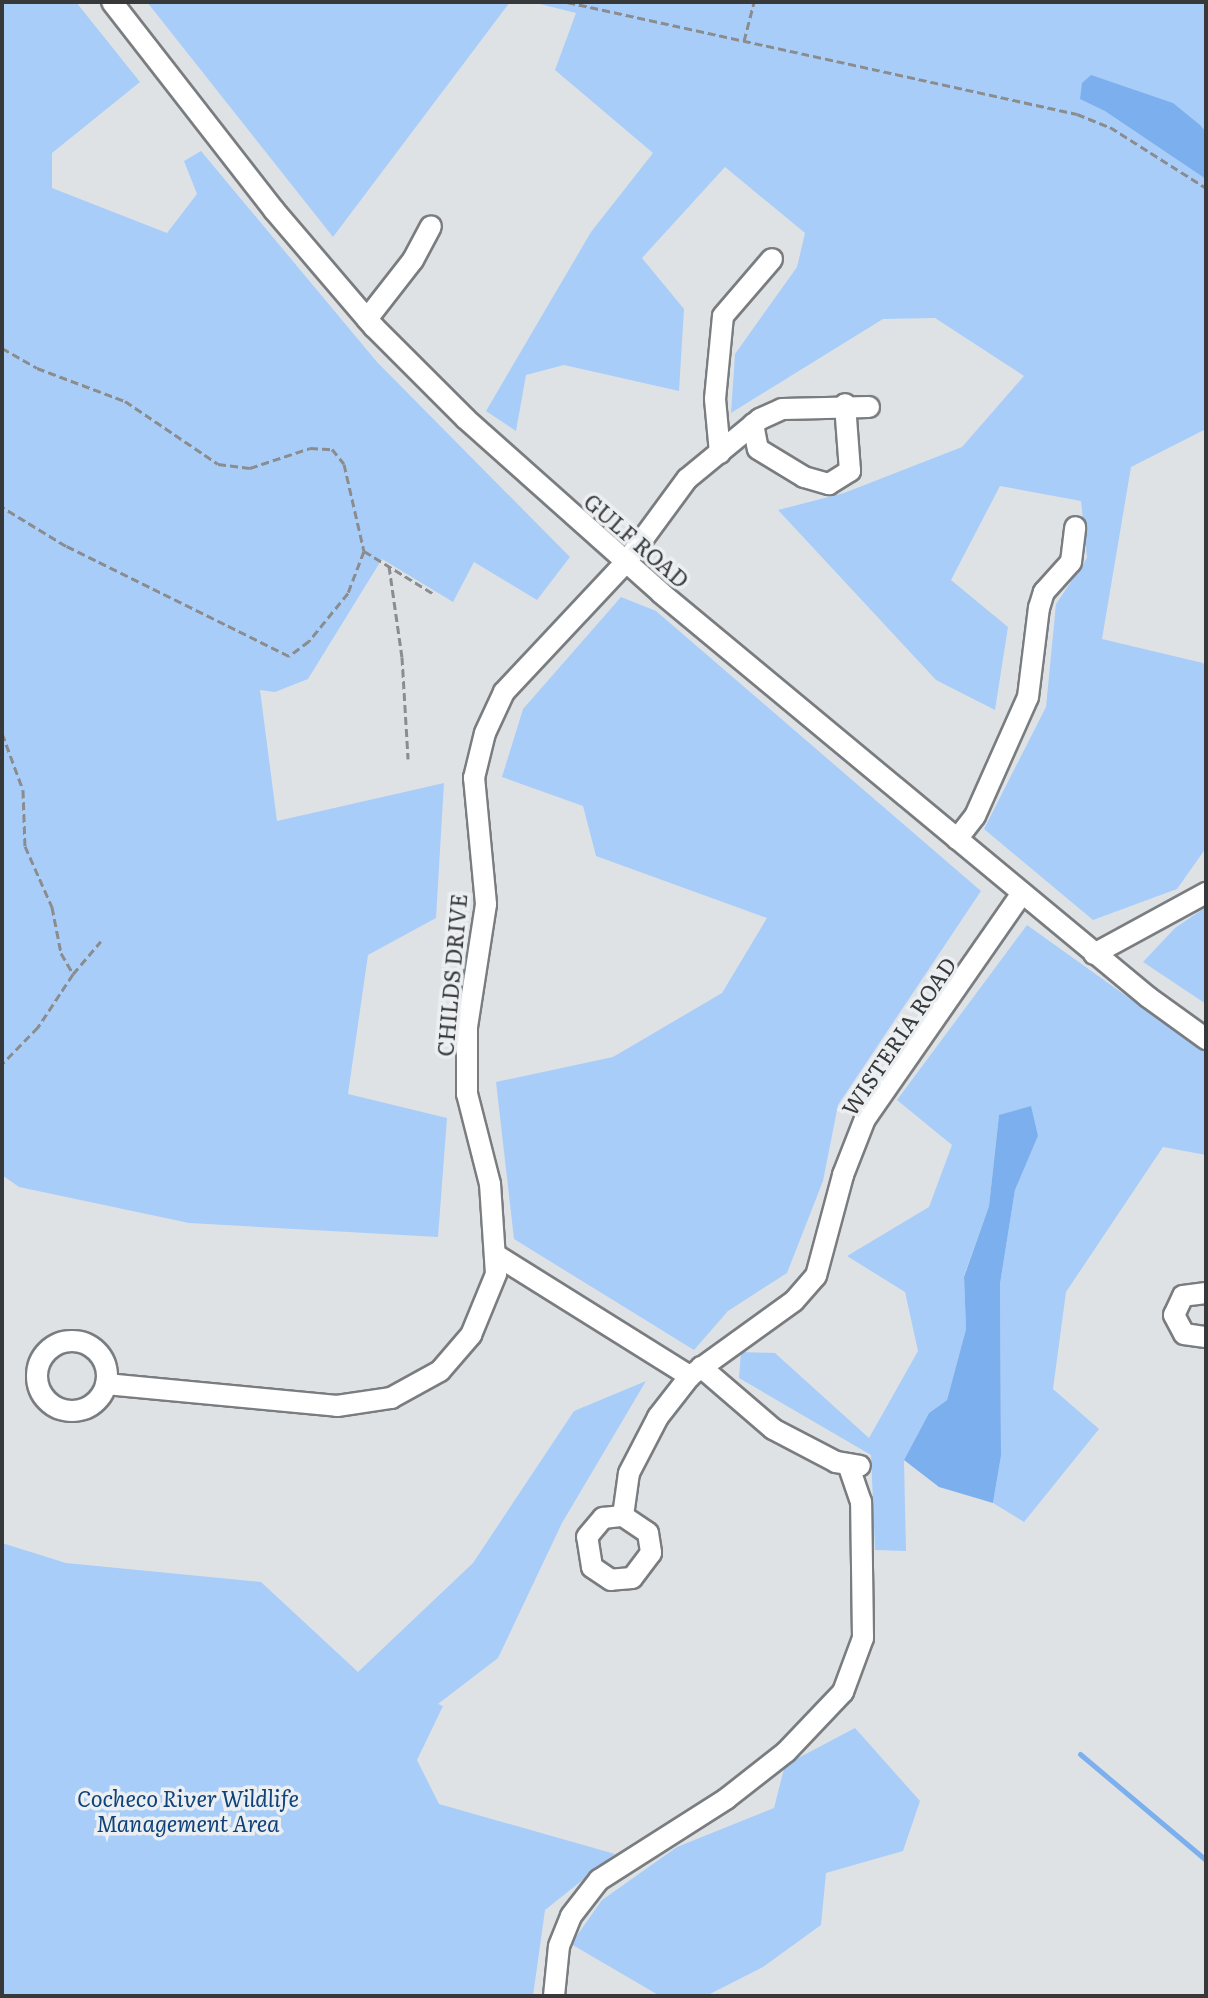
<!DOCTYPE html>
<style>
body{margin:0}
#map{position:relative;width:1208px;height:1998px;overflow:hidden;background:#dfe2e5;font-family:Literata,serif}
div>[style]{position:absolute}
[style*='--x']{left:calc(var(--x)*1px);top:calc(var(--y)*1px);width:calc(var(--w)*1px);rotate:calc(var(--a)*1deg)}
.green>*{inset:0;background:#a9cdf9}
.water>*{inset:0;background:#7cafee}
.stream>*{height:5px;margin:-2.5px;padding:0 2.5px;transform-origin:2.5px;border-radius:2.5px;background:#7cafee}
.path>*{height:3px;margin-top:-1.5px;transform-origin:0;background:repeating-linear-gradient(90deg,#8a8c8e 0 8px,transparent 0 12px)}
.roads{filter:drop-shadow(2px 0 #7a7d80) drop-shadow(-2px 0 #7a7d80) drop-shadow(0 2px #7a7d80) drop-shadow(0 -2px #7a7d80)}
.minor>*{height:20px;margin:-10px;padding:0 10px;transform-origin:10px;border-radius:10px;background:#fff}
.minor>.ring{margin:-10px;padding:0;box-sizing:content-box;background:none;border:20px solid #fff;border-radius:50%}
span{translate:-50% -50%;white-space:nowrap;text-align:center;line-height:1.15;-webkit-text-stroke:7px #eceff2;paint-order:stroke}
.street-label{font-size:22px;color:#373839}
.park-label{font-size:22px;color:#0f427b;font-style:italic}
.frame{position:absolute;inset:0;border:4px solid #373839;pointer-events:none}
</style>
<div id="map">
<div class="green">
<i style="clip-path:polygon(2px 2px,76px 2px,140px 82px,52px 153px,52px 188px,167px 233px,197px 194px,184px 161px,201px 151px,377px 362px,570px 557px,537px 600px,474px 562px,453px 602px,382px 559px,308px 679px,275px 692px,260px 690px,277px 821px,444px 783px,436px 918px,368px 955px,348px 1094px,447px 1118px,438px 1237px,189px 1223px,19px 1187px,2px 1175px)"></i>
<i style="clip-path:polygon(147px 2px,510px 2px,333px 237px)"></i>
<i style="clip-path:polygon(532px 2px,1206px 2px,1206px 429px,1131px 467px,1102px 639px,1203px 663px,1206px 669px,1206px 848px,1177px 889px,1093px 920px,984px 829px,1046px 707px,1056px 604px,1087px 558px,1081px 501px,1000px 486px,951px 580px,1008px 627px,995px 710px,936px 680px,778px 510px,844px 493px,962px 447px,1024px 376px,935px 318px,883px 319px,731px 413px,735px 354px,797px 267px,805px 233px,725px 167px,642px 258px,684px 309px,679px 391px,564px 365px,526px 375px,516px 431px,486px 411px,591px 232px,653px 153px,555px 70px,576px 13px)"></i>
<i style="clip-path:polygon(621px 597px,656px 611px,981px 891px,838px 1105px,823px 1181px,787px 1273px,728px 1311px,694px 1350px,514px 1239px,496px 1082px,613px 1057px,722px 993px,767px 918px,596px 856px,583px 806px,502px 777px,523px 709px)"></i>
<i style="clip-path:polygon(1206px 907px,1206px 1004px,1143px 962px,1175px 928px)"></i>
<i style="clip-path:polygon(1027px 925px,1206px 1053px,1206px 1155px,1163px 1147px,1066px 1292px,1053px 1389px,1099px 1429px,1024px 1522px,993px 1503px,1001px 1456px,1000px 1284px,1015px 1190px,1038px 1136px,999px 1115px,989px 1206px,964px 1276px,966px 1329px,947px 1400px,929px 1413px,904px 1460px,906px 1551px,875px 1550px,871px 1455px,739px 1378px,741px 1352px,775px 1353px,869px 1438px,918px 1351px,905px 1292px,847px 1256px,929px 1207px,952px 1145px,897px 1100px)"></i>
<i style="clip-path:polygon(646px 1381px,562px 1523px,498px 1658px,438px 1704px,443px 1706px,417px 1760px,439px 1804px,615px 1854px,545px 1910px,533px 1996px,2px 1996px,2px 1543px,66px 1563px,261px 1582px,358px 1672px,473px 1563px,574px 1411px)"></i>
<i style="clip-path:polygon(855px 1728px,920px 1801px,903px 1851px,826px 1873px,821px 1925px,763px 1967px,706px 1996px,660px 1996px,571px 1944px,602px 1900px,677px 1847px,774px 1808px,785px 1765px)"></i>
</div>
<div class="water">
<i style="clip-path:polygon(1091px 75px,1173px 103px,1200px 125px,1206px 132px,1206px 179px,1105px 111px,1080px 99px,1082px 83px)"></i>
<i style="clip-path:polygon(1031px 1106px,1038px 1136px,1015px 1190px,1000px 1284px,1001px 1456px,993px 1503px,939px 1487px,904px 1460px,929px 1413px,947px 1400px,966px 1329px,964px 1277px,989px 1206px,999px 1115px)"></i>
</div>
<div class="stream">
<i style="--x:1080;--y:1754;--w:165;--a:40.1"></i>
</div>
<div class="path">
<i style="--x:567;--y:2;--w:522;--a:12.39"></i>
<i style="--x:1077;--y:114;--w:35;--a:22"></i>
<i style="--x:1110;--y:127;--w:114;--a:32.4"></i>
<i style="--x:744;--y:41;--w:40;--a:-75.6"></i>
<i style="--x:2;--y:348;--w:40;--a:29.7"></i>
<i style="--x:37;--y:368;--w:94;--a:20.6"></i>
<i style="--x:125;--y:401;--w:112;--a:34.1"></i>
<i style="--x:218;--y:464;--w:32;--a:7"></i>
<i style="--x:250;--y:468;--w:63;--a:-18.4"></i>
<i style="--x:310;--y:448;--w:22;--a:3"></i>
<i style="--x:332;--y:449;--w:19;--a:51"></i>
<i style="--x:344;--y:464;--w:89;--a:77.1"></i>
<i style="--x:364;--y:551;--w:45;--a:110.9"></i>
<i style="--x:348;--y:593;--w:62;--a:129.1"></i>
<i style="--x:309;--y:641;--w:25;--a:143"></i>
<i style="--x:289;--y:656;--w:249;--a:-153.7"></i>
<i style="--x:66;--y:546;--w:75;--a:-148.6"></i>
<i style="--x:364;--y:551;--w:82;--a:31.6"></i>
<i style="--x:389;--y:566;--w:92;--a:81.9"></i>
<i style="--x:402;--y:657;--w:102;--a:86.6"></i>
<i style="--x:2;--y:733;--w:61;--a:69.8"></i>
<i style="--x:23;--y:790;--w:56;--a:88"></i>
<i style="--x:25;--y:846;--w:67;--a:66.1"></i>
<i style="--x:52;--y:907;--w:47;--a:78.9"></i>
<i style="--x:61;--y:953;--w:24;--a:60"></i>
<i style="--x:73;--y:974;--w:64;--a:123.4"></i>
<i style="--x:38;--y:1027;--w:52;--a:134.2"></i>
<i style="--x:73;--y:974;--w:43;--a:-49.7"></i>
</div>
<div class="roads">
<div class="minor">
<i style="--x:112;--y:2;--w:264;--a:52.1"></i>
<i style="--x:274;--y:210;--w:154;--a:49.5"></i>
<i style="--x:374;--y:327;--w:130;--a:45"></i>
<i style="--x:466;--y:419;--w:261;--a:41.7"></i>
<i style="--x:661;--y:593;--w:633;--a:39.68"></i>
<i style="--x:1148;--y:997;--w:72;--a:35.9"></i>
<i style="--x:367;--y:319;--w:75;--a:-52.1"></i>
<i style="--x:413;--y:260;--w:38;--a:-62"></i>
<i style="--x:753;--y:424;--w:25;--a:79"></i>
<i style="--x:758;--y:449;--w:54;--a:31.3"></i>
<i style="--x:804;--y:477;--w:26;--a:16"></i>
<i style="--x:829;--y:484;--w:25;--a:-32"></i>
<i style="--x:850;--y:471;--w:67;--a:-94.3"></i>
<i style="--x:720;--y:453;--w:54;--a:-95.3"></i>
<i style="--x:715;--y:399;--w:83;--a:-84.5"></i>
<i style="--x:723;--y:316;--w:75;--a:-49.3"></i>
<i style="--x:957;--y:839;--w:29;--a:-52"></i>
<i style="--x:975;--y:816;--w:130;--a:-66"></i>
<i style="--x:1028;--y:697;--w:90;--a:-83"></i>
<i style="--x:1039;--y:608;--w:17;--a:-73"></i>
<i style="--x:1044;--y:592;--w:40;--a:-48"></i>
<i style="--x:1071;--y:562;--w:35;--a:-83"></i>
<i style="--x:1094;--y:954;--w:128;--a:-28.6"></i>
<i style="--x:496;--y:1255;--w:229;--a:32"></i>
<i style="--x:1206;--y:1293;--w:23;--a:173"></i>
<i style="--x:1183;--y:1296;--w:21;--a:115"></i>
<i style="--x:1174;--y:1315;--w:21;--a:62"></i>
<i style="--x:1184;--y:1334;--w:22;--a:8"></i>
<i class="ring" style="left:37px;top:1341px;width:50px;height:50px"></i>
<i style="--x:701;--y:1367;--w:95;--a:40.7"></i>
<i style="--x:773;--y:1429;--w:71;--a:27.6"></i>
<i style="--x:836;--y:1462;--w:24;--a:9"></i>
<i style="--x:106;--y:1384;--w:232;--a:5.4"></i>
<i style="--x:337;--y:1406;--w:55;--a:-8.4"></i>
<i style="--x:391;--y:1398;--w:56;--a:-28.9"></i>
<i style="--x:440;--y:1371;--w:48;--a:-49.3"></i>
<i style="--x:471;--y:1335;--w:66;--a:-67.7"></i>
<i style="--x:496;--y:1274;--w:90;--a:-93.8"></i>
<i style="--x:490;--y:1184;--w:93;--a:-104.3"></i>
<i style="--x:467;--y:1094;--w:67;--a:-90"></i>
<i style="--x:467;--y:1027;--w:124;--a:-81.2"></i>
<i style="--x:486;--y:904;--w:127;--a:-95.4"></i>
<i style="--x:474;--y:778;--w:46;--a:-76.3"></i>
<i style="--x:485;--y:733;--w:45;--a:-65.1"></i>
<i style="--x:504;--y:692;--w:178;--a:-46.8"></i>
<i style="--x:626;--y:562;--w:103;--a:-53.7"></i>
<i style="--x:687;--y:479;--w:94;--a:-39.4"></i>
<i style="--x:760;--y:419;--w:24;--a:-24"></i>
<i style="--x:782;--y:409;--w:87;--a:-1.3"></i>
<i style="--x:623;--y:1516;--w:30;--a:34"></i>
<i style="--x:648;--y:1533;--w:20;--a:81"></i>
<i style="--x:651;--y:1553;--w:31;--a:127"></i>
<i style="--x:632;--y:1578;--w:21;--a:175"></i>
<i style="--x:611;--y:1580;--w:23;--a:-146"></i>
<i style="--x:592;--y:1567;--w:30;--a:-99"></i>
<i style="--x:587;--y:1537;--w:25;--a:-50"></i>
<i style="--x:603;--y:1518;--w:20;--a:-6"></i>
<i style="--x:623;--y:1516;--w:43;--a:-82.1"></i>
<i style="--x:629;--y:1473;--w:63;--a:-62.6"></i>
<i style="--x:658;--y:1417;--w:52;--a:-52"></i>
<i style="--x:690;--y:1376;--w:128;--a:-35.8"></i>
<i style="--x:794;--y:1301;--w:33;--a:-49"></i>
<i style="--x:816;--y:1276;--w:105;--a:-75"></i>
<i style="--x:843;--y:1175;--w:60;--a:-68.6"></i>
<i style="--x:865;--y:1119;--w:275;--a:-55.2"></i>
<i style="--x:554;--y:1996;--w:50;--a:-84.3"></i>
<i style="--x:559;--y:1946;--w:32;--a:-68"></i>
<i style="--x:571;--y:1916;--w:46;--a:-52.1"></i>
<i style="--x:599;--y:1880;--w:151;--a:-32.5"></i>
<i style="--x:726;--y:1799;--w:76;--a:-38.1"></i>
<i style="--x:786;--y:1752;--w:83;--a:-46.5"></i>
<i style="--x:843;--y:1692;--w:58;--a:-69.7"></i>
<i style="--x:863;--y:1638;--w:136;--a:-90.8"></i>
<i style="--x:861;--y:1502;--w:40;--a:-108.9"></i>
</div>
</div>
<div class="street-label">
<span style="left:637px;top:540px;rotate:41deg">GULF ROAD</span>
<span style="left:451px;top:975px;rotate:-85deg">CHILDS DRIVE</span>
<span style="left:898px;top:1036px;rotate:-56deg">WISTERIA ROAD</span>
</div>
<div class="park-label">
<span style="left:188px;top:1810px">Cocheco River Wildlife<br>Management Area</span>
</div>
<div class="frame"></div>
</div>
